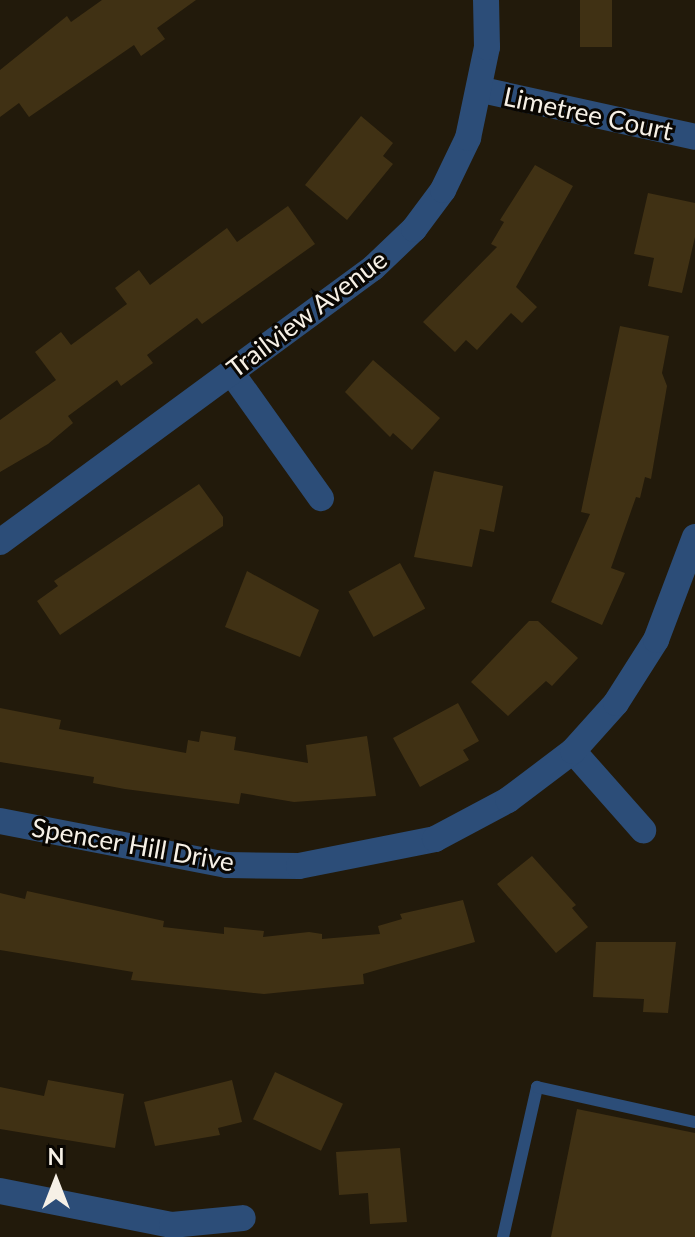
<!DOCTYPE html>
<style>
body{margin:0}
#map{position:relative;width:695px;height:1237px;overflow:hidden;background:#221a0b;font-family:Lato,sans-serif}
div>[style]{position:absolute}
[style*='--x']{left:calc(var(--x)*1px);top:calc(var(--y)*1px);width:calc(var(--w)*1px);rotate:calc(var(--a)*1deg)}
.building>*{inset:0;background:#403114;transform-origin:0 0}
.lane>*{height:12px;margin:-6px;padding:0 6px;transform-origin:6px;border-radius:6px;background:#2c4d78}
.street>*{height:26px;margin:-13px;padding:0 13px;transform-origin:13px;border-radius:13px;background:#2c4d78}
span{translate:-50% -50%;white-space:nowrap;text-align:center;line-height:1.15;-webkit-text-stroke:6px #090602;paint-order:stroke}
.street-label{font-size:26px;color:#f6f0e6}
.north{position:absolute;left:16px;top:1141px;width:80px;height:80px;-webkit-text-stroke:6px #090602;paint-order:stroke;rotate:0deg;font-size:22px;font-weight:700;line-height:32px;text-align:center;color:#f6f0e6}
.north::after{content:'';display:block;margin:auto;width:28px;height:36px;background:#f6f0e6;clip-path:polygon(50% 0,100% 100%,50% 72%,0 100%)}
</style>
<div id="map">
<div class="building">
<i style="clip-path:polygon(102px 0,196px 0,157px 28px,165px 39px,141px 56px,134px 45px,29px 117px,19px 103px,0 117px,0 70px,67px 16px,71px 22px)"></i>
<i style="left:580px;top:0;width:32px;height:47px"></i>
<i style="clip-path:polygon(361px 116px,393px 143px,383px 156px,393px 164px,347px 220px,305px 185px)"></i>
<i style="clip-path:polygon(535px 165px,573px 186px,516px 287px,537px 307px,522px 323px,511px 313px,477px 350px,466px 340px,455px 352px,423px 322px,497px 247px,491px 244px,504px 222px,500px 220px)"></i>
<i style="clip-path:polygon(648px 193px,695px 203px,695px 237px,682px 293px,648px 286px,654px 258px,634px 254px)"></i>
<i style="clip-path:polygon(288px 206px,315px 244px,202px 324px,197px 318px,147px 355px,153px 363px,121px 386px,117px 380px,68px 416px,73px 423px,48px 444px,0 472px,0 420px,56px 380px,35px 352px,61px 332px,71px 345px,127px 304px,115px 288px,139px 270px,150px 285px,227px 228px,237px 242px)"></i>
<i style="clip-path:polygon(620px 326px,669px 336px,662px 373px,667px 386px,651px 479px,645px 477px,640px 498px,636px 497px,611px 568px,625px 573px,602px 625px,551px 602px,590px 514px,581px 512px)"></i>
<i style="clip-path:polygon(373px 360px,440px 418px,412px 450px,393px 433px,390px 437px,345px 392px)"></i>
<i style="clip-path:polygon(434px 471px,503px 486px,494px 532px,480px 529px,472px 567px,414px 557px)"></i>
<i style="clip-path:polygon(199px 484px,223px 517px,223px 526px,60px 635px,37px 601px,58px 586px,54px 581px)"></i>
<i style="left:400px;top:563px;width:52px;height:59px;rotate:61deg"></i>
<i style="clip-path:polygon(247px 571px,319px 610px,300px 657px,225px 627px)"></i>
<i style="clip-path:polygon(529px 621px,538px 621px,578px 658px,552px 686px,546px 681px,508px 716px,471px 682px)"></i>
<i style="clip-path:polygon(458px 703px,479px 741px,463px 750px,469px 760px,420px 787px,393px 738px)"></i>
<i style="clip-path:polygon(0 708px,61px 720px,59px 729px,186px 753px,188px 740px,199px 742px,201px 731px,236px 737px,234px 750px,308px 763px,306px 745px,367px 736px,376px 796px,294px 802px,241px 793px,239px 804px,125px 789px,93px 783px,94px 777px,0 762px)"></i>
<i style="clip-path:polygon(532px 856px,576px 905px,572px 908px,588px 927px,556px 953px,497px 884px)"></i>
<i style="clip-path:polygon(27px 891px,164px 921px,163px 927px,224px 934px,224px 927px,264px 931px,263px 937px,309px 932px,322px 934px,322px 939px,380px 934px,378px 926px,402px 919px,400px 914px,463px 900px,475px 942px,363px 974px,364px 984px,264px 994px,131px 980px,133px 972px,0 950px,0 893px,25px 899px)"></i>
<i style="clip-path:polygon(596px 942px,676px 942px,668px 1013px,643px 1012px,644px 999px,593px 997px)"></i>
<i style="left:275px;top:1072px;width:75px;height:52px;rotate:25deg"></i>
<i style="clip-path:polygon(48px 1080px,124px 1094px,115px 1148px,0 1129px,0 1087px,44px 1096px)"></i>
<i style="clip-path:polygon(232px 1080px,242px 1122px,218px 1128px,220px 1135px,155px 1146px,144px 1102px)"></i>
<i style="clip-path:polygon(577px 1109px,695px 1133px,695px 1237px,551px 1237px)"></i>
<i style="clip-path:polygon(400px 1148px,407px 1222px,370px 1224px,368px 1193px,339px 1195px,336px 1152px)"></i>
</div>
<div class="lane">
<i style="--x:503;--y:1237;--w:154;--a:-77.2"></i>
<i style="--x:537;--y:1087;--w:162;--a:12.5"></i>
</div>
<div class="street">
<i style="--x:482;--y:90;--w:218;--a:12.4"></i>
<i style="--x:231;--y:372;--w:155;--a:54.5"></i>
<i style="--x:0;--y:542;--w:463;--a:-36.3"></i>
<i style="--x:373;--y:268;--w:57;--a:-43.6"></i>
<i style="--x:414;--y:229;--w:49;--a:-53.4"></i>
<i style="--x:443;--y:190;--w:58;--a:-64.3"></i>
<i style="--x:468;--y:138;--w:93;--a:-78.2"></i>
<i style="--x:487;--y:47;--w:47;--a:-91.2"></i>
<i style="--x:573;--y:751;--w:106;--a:48.5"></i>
<i style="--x:0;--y:821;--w:231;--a:11"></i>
<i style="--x:227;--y:865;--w:72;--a:0.8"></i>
<i style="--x:299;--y:866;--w:139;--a:-11.2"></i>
<i style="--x:435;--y:839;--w:83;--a:-28.1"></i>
<i style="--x:508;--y:800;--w:81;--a:-37"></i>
<i style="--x:573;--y:751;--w:64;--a:-48.1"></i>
<i style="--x:616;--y:703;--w:75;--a:-57.6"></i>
<i style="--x:656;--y:640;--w:110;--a:-69.3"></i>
<i style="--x:0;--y:1191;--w:175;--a:11.2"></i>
<i style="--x:172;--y:1225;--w:71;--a:-5.6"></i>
</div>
<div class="street-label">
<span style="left:588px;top:114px;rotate:12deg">Limetree Court</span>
<span style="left:307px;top:314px;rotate:-37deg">Trailview Avenue</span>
<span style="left:133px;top:845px;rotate:10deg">Spencer Hill Drive</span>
</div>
<div class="north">N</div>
</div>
